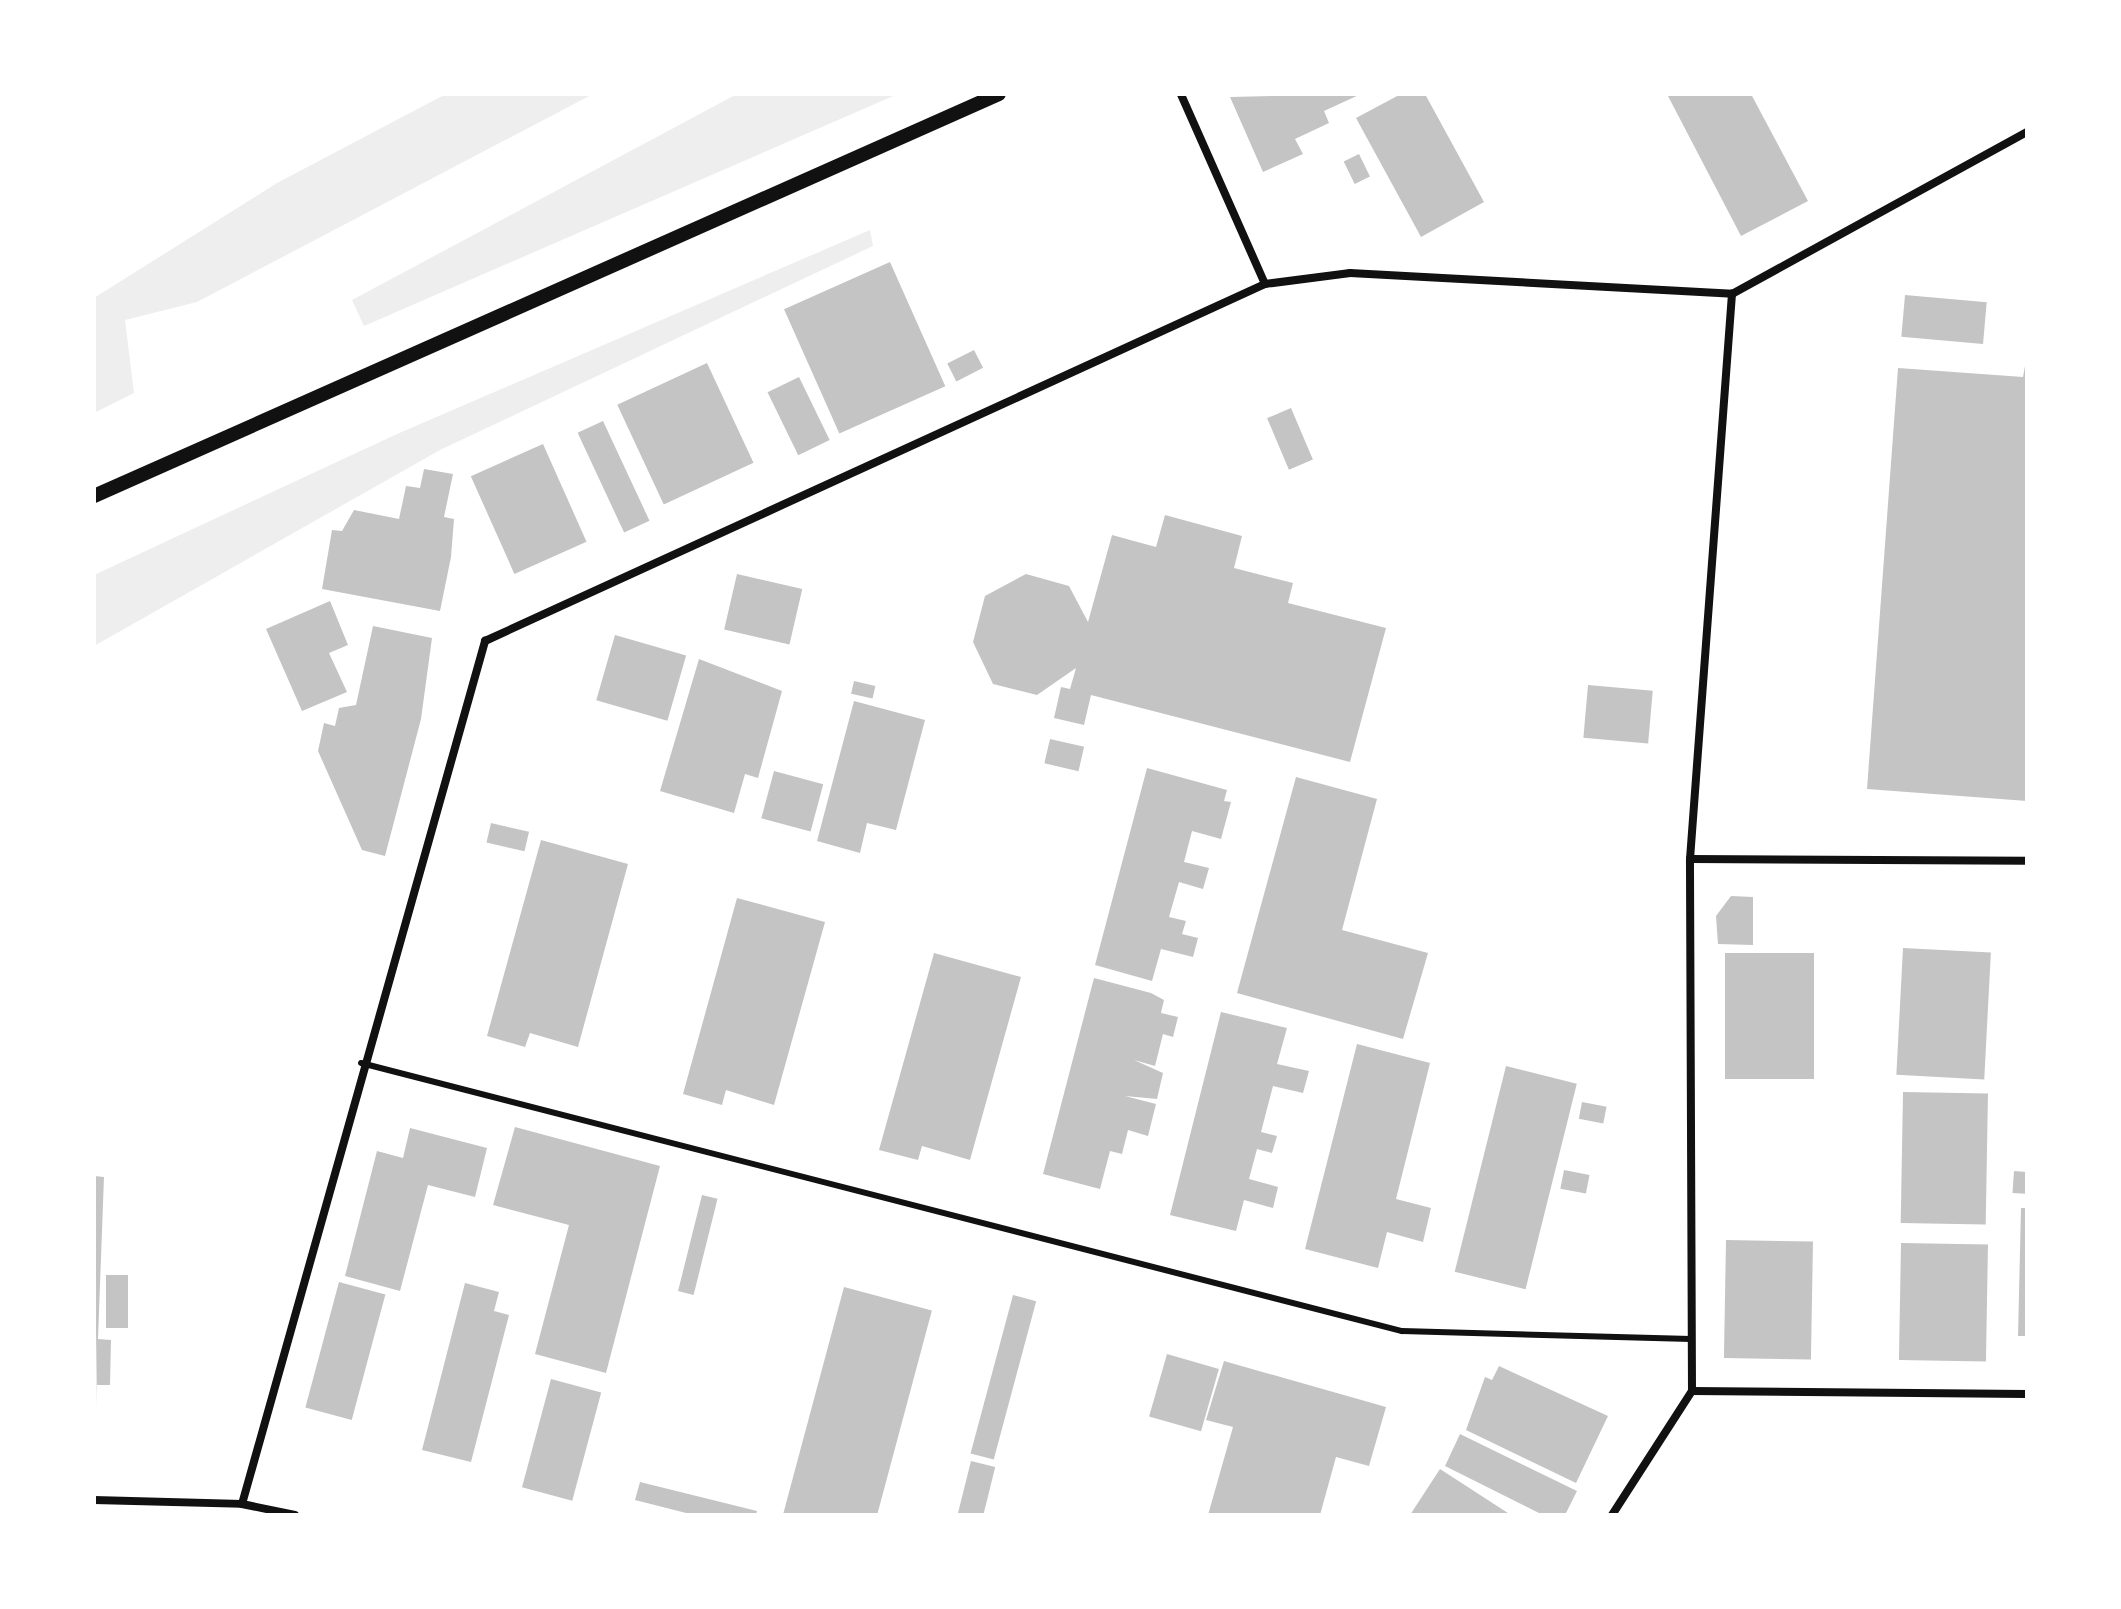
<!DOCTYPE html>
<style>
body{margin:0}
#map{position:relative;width:2121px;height:1609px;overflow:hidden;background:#fff;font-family:"Alegreya Sans",sans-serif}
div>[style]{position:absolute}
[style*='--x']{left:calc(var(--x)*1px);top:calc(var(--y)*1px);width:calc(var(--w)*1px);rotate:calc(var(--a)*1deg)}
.green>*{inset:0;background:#eee}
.building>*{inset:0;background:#c4c4c4;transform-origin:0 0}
.service>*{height:6px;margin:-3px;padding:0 3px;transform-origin:3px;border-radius:3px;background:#111}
.minor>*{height:8px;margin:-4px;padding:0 4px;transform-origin:4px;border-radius:4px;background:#111}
.tertiary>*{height:14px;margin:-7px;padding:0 7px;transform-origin:7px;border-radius:7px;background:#111}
span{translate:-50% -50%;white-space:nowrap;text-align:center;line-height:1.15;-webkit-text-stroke:8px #fff;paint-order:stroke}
.frame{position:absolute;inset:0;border:96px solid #fff;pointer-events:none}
</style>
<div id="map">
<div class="green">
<i style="clip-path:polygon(446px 94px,593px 94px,197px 302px,125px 320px,134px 393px,94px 413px,94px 298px,277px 183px)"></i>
<i style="clip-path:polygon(737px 94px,898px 94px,364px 326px,352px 300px)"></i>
<i style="clip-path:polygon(870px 230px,873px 246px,440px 450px,94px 646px,94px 575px,397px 434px)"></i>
</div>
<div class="building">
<i style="clip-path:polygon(1361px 94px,1324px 111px,1329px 123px,1295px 139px,1303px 154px,1263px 172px,1230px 97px)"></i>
<i style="clip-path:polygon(1401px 94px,1425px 94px,1484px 202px,1421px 237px,1356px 118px)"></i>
<i style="clip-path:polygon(1751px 94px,1808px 201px,1741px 236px,1668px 96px)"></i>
<i style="left:1359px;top:154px;width:25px;height:17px;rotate:64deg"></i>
<i style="left:890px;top:262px;width:136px;height:116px;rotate:66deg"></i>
<i style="left:1905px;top:295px;width:82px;height:42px;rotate:5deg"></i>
<i style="left:974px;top:350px;width:20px;height:30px;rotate:63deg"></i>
<i style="clip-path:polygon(2027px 355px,2027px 801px,1867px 789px,1898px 368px,2023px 377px)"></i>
<i style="left:707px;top:363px;width:110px;height:99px;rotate:65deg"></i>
<i style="left:799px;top:377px;width:70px;height:35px;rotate:64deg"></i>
<i style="left:1291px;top:408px;width:56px;height:26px;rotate:67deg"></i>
<i style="left:603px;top:421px;width:110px;height:28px;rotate:65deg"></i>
<i style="left:543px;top:444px;width:107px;height:79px;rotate:66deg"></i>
<i style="clip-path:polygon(424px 469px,453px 474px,444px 517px,454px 519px,451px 557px,440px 611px,322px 589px,332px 530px,342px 531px,354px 510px,399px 519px,406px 486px,420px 488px)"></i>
<i style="clip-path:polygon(1165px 515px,1242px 536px,1234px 568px,1293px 583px,1288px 603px,1386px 628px,1350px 762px,1091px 695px,1084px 725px,1054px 718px,1061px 687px,1070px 689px,1076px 668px,1037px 695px,993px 684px,973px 642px,985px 596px,1026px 574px,1069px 586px,1088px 622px,1112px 535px,1156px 547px)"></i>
<i style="left:737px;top:574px;width:67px;height:57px;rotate:13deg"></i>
<i style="clip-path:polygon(330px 601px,348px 645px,329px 653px,347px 692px,302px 711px,266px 629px)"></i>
<i style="clip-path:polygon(373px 626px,432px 638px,421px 719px,385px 856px,362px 850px,318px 751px,324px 723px,335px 726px,339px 708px,356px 705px)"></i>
<i style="left:615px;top:635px;width:74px;height:68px;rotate:16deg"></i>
<i style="clip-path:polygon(699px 659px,782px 691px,758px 778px,745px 774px,734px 813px,660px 791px)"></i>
<i style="left:854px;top:681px;width:22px;height:13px;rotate:13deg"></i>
<i style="left:1588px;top:685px;width:65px;height:53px;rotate:5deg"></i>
<i style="clip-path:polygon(854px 701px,925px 720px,896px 830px,867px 823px,860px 853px,817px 841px)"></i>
<i style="left:1050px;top:739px;width:35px;height:25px;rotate:13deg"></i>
<i style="clip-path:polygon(1147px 768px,1227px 790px,1224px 801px,1231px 802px,1221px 839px,1192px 831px,1184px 862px,1209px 868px,1203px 889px,1179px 882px,1169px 917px,1186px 921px,1182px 934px,1198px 938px,1193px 957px,1161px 949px,1152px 981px,1095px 965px)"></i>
<i style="left:774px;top:771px;width:51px;height:49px;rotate:15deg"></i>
<i style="clip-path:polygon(1296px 777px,1377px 799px,1342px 930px,1428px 953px,1403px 1039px,1237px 993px)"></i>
<i style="left:491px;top:823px;width:39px;height:20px;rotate:13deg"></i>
<i style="clip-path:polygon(541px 840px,628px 864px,578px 1047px,530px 1033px,525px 1047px,487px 1036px)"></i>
<i style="clip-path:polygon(1731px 896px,1753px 897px,1753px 945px,1718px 944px,1716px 916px)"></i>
<i style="clip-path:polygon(737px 898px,825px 922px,774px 1105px,726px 1090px,722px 1105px,683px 1094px)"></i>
<i style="left:1903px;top:948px;width:88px;height:127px;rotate:3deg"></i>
<i style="clip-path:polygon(934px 953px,1021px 977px,970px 1160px,922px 1146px,918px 1160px,879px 1150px)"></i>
<i style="left:1725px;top:953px;width:89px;height:126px"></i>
<i style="clip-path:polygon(1094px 978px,1151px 993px,1164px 1000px,1161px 1013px,1178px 1017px,1173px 1037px,1163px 1034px,1155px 1066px,1134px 1060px,1163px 1073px,1157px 1099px,1125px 1096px,1156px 1104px,1148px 1136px,1128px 1130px,1122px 1154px,1110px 1151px,1100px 1189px,1043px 1174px)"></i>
<i style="clip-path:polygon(1221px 1012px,1287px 1028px,1277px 1064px,1309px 1071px,1303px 1093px,1273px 1086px,1261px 1132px,1277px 1136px,1272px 1153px,1257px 1149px,1249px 1179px,1278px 1187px,1273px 1208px,1244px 1200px,1236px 1231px,1170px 1215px)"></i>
<i style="clip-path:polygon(1357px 1044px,1430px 1063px,1396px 1199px,1431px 1208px,1423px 1242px,1387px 1232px,1378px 1268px,1305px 1249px)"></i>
<i style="left:1506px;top:1066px;width:73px;height:212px;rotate:14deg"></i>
<i style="left:1903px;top:1092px;width:85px;height:131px;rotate:1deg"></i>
<i style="left:1582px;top:1102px;width:25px;height:17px;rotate:11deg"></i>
<i style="clip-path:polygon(515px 1127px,660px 1166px,606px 1373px,535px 1354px,569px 1225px,493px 1205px)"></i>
<i style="clip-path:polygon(410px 1128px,487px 1148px,475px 1197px,428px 1185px,400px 1291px,345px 1276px,377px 1151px,403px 1158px)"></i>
<i style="left:1564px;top:1170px;width:26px;height:19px;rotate:11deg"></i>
<i style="left:2014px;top:1171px;width:13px;height:22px;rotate:4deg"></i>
<i style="clip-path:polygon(94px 1176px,104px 1177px,98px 1339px,111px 1340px,110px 1385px,97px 1385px,97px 1408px)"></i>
<i style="left:702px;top:1195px;width:16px;height:99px;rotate:14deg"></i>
<i style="clip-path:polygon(2021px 1208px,2027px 1208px,2027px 1336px,2018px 1336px)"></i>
<i style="left:1726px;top:1240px;width:87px;height:118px;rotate:1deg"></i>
<i style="left:1901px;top:1243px;width:87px;height:117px;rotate:1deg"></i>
<i style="left:106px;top:1275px;width:22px;height:53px"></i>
<i style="left:339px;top:1282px;width:48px;height:130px;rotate:15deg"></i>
<i style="clip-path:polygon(465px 1283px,499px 1292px,494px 1311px,509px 1315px,471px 1462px,422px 1450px)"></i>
<i style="left:844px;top:1287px;width:91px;height:236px;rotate:15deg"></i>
<i style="left:1013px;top:1295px;width:24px;height:164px;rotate:15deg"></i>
<i style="left:1167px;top:1354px;width:54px;height:65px;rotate:16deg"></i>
<i style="clip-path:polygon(1224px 1361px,1386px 1407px,1369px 1466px,1336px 1457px,1320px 1515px,1208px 1515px,1233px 1427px,1206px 1420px)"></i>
<i style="clip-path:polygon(1499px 1366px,1608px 1416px,1576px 1483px,1466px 1430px,1485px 1377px,1492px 1380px)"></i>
<i style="left:551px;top:1379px;width:52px;height:112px;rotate:15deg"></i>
<i style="clip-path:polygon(1460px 1434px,1577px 1491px,1565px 1515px,1543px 1515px,1445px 1466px)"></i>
<i style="left:971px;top:1461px;width:25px;height:56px;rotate:14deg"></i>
<i style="clip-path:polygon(1440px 1469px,1511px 1515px,1410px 1515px)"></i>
<i style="clip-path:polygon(640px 1482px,757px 1511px,756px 1515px,694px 1515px,635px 1500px)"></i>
</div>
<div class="service">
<i style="--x:361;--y:1063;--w:1075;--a:14.44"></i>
<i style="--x:1402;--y:1331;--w:289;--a:1.6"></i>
</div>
<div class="minor">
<i style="--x:1265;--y:284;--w:86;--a:-7.4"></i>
<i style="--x:1350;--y:273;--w:383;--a:3.1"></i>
<i style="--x:1732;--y:294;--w:337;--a:-28.8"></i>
<i style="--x:1690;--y:859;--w:337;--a:0.3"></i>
<i style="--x:1692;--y:1391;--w:335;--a:0.5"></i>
<i style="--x:94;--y:1500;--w:148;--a:1.5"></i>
<i style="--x:242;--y:1504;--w:54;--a:11.7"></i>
<i style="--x:242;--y:1504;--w:897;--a:-74.27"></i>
<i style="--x:485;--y:641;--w:858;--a:-24.59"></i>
<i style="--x:1265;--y:284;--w:208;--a:-113.9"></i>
<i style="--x:1612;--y:1515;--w:148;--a:-57.2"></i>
<i style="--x:1692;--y:1391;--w:532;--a:-90.22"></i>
<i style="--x:1690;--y:859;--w:567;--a:-85.75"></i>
</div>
<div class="tertiary">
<i style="--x:94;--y:496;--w:990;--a:-23.95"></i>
</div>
<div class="frame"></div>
</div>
